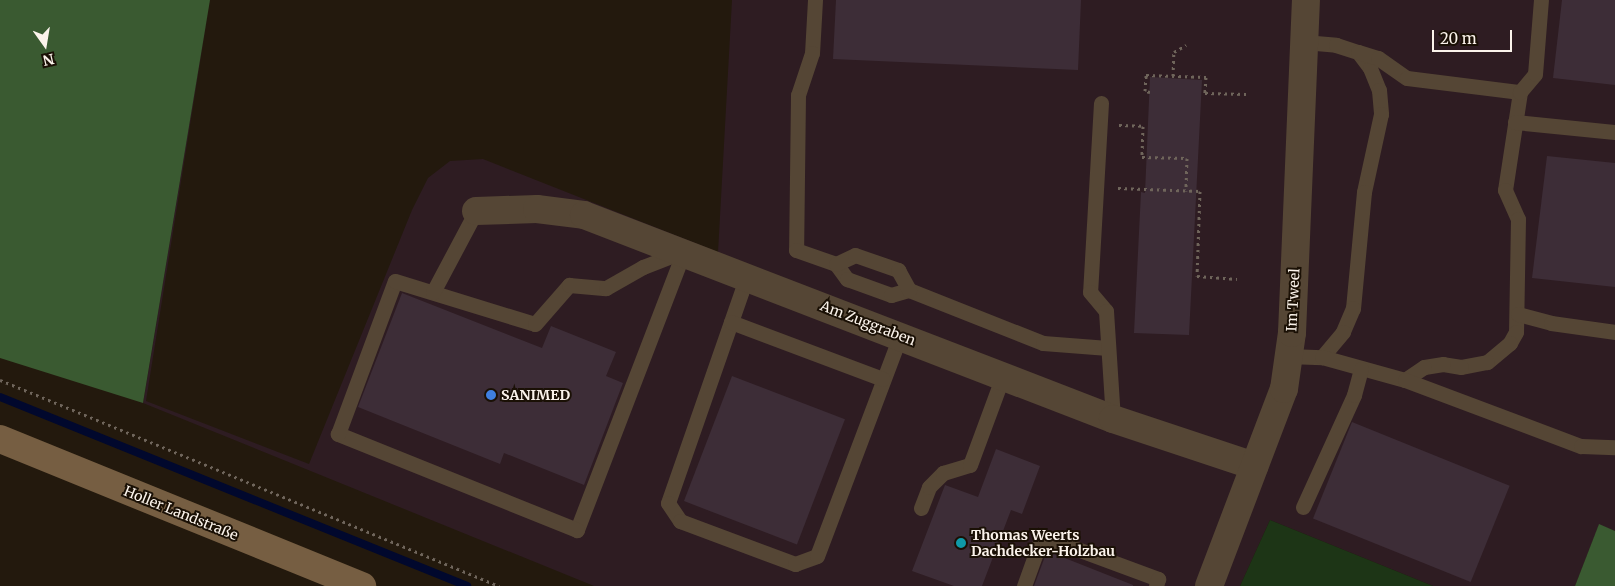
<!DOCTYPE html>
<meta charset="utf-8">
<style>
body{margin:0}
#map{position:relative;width:1615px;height:586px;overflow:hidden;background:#23190d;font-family:Merriweather,serif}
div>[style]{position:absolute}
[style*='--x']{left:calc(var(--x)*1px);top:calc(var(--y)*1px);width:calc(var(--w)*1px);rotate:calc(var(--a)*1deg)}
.commercial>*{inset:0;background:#2e1c22}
.green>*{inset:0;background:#1d3516}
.forest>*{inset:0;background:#3a5a31}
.stream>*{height:8px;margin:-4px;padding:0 4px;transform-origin:4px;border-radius:4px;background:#01082d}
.building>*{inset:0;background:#3d2d37;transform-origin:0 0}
.path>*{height:3px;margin-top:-1.5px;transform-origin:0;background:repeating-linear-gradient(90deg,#6f655b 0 2.5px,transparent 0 6.5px)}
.service>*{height:15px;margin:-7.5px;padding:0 7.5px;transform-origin:7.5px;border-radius:7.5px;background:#554635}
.minor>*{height:28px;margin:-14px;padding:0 14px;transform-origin:14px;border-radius:14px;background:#554635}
.secondary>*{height:28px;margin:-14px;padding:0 14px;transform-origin:14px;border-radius:14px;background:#765e42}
.dots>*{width:14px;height:14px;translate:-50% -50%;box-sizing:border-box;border:2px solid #1a1005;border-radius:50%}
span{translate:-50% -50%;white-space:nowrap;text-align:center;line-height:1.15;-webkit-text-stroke:4px #1a1005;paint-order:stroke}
.street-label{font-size:14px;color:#fbf3eb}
.poi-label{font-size:14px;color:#fbf3eb;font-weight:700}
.left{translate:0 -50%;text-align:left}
.north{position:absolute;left:20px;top:20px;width:50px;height:50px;-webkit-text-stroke:4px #1a1005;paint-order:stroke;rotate:167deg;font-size:14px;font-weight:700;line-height:20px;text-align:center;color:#fbf3eb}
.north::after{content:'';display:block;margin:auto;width:18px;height:22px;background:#fbf3eb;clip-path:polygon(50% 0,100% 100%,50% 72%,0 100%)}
.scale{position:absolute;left:1432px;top:30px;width:80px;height:22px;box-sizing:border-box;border:2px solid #fbf3eb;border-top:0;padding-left:6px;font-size:15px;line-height:18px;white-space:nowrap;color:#fbf3eb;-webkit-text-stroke:4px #1a1005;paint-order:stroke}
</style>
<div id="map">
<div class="commercial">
<i style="clip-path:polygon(210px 0,146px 401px,309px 464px,412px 210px,428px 178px,450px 161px,483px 159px,718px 252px,732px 0,1615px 0,1615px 531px,1599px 525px,1575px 586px,1433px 586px,1270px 520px,1240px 586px,594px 586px,143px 403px)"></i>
</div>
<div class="green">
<i style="clip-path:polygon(1270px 520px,1433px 586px,1240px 586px)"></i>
</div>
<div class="forest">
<i style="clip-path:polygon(0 0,210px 0,143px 403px,0 358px)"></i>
<i style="clip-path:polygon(1599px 524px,1615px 531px,1615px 586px,1575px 586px)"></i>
</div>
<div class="stream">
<i style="--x:0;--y:397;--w:504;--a:22.03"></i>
</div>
<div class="building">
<i style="clip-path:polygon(836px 0,1081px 0,1078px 70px,833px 59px)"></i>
<i style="clip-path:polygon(1562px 0,1615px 0,1615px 85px,1553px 78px)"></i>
<i style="clip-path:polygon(1150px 77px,1202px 80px,1189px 335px,1134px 333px,1141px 192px,1145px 193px)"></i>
<i style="clip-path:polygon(1547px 156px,1615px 163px,1615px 287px,1532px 278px)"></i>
<i style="clip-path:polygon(402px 293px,542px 348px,551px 326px,616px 352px,606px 376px,623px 383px,584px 485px,504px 453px,500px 464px,358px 407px)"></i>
<i style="left:732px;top:376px;width:121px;height:134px;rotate:21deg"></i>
<i style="left:1352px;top:422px;width:170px;height:104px;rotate:22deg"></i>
<i style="clip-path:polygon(996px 449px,1040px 466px,1022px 514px,1011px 510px,982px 586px,954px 586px,912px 571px,945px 485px,978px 497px)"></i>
<i style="clip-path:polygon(1047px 551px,1133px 585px,1133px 586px,1034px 586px)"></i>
</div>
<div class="path">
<i style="--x:1173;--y:76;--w:24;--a:-88"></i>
<i style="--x:1174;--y:52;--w:14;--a:-30"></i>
<i style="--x:1150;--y:92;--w:5;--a:-169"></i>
<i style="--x:1145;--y:91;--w:16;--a:-86"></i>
<i style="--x:1146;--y:75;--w:60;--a:1.9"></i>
<i style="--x:1206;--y:77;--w:16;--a:94"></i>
<i style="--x:1205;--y:93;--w:41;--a:1.4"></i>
<i style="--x:1119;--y:125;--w:24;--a:2"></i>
<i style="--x:1143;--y:126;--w:31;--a:92"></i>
<i style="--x:1142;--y:157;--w:45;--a:1.3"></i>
<i style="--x:1187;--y:158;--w:33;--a:92"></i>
<i style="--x:1118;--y:188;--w:82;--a:2.1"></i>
<i style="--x:1200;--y:191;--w:85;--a:92"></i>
<i style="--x:1197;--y:276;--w:40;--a:4.3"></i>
<i style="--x:0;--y:380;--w:540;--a:22.43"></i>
</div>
<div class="service">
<i style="--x:815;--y:0;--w:53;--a:93.2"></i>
<i style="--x:812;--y:53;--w:44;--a:108.4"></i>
<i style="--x:798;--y:95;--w:155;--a:90.7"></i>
<i style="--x:796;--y:250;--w:42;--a:19.3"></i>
<i style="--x:836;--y:264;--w:19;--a:54"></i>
<i style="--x:847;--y:279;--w:47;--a:20"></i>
<i style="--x:891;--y:295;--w:19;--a:-16"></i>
<i style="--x:909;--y:290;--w:144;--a:21.6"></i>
<i style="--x:1043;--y:343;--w:65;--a:4.4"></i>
<i style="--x:1304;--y:42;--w:32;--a:5"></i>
<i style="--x:1336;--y:45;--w:23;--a:18"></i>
<i style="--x:1358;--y:52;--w:20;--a:53"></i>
<i style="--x:1370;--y:68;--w:24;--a:68"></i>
<i style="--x:1379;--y:90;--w:24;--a:85"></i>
<i style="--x:1381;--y:114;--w:80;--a:102.3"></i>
<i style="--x:1364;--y:192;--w:117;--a:95.4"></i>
<i style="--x:1353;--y:308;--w:26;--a:113"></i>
<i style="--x:1343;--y:332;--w:33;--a:130"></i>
<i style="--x:1358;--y:52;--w:21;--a:17"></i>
<i style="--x:1378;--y:58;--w:35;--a:35"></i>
<i style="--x:1407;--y:78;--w:114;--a:7.1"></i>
<i style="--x:1520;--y:92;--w:99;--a:98.7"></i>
<i style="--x:1505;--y:190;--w:32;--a:66"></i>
<i style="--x:1518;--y:219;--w:113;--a:91"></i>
<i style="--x:1516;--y:332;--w:13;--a:119"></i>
<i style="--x:1510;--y:343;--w:30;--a:140"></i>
<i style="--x:1487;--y:362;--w:26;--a:169"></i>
<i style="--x:1461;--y:367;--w:18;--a:-171"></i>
<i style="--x:1443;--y:364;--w:19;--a:171"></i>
<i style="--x:1424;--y:367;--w:23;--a:146"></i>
<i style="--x:1520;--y:92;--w:23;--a:-50"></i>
<i style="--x:1535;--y:74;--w:74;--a:-85.4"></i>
<i style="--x:1101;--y:103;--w:189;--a:93.3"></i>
<i style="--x:1090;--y:292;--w:25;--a:50"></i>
<i style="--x:1106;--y:311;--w:108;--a:86.3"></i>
<i style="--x:1515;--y:122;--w:100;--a:5.7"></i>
<i style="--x:684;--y:251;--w:299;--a:111"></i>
<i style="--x:577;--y:530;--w:258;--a:-158.1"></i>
<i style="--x:338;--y:434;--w:163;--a:-69.6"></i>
<i style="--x:395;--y:281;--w:146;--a:17.1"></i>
<i style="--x:535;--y:324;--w:52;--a:-48.9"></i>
<i style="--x:569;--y:285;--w:37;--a:5"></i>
<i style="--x:606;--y:288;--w:43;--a:-29.6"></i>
<i style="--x:643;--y:267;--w:44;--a:-21.3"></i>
<i style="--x:836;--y:264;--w:21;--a:-25"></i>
<i style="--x:855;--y:255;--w:46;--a:19.2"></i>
<i style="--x:898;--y:270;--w:23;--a:61"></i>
<i style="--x:747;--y:276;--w:240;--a:109.2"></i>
<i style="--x:668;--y:503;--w:22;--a:56"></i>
<i style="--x:680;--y:521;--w:123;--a:20.5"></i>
<i style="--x:795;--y:564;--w:23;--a:-20"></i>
<i style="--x:817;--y:556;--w:235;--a:-69.3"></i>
<i style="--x:433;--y:292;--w:92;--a:-62"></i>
<i style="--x:1518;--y:314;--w:34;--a:15"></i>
<i style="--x:1551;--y:323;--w:65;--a:8"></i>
<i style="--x:731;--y:322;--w:162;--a:20.6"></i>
<i style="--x:1288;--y:356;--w:34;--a:2"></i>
<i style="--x:1322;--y:357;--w:86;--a:15.5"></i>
<i style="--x:1405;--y:380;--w:188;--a:20.6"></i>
<i style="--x:1581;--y:446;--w:34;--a:2"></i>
<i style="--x:1303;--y:507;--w:123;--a:-65.5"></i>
<i style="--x:1354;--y:395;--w:27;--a:-75"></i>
<i style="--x:921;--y:508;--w:22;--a:-69"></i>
<i style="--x:929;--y:487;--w:20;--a:-45"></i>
<i style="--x:943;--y:473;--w:28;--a:-17"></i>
<i style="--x:970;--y:465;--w:95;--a:-69.7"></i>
<i style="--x:1024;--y:586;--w:53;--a:-70.2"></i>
<i style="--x:1042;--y:536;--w:124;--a:20.3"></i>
<i style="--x:1158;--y:579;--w:7;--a:106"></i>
</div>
<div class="minor">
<i style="--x:476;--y:211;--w:61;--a:-1.9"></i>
<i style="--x:537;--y:209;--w:47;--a:7.3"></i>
<i style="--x:584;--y:215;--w:567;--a:21.09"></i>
<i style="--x:1113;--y:419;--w:149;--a:18.4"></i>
<i style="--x:1209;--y:586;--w:211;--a:-69.2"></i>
<i style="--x:1284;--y:389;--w:57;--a:-81.9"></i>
<i style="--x:1292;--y:333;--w:333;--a:-87.6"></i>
</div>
<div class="secondary">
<i style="--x:0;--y:439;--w:391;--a:22.1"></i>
</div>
<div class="dots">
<i style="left:491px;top:395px;background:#3f7fe0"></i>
<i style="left:961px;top:543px;background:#0f9aa8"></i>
</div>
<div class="street-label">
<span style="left:1293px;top:300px;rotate:-87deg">Im Tweel</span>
<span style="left:868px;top:323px;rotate:21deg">Am Zuggraben</span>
<span style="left:181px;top:513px;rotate:22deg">Holler Landstraße</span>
</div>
<div class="poi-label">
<span class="left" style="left:501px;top:395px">SANIMED</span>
<span class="left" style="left:971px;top:543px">Thomas Weerts<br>Dachdecker-Holzbau</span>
</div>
<div class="north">N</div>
<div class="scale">20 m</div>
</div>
